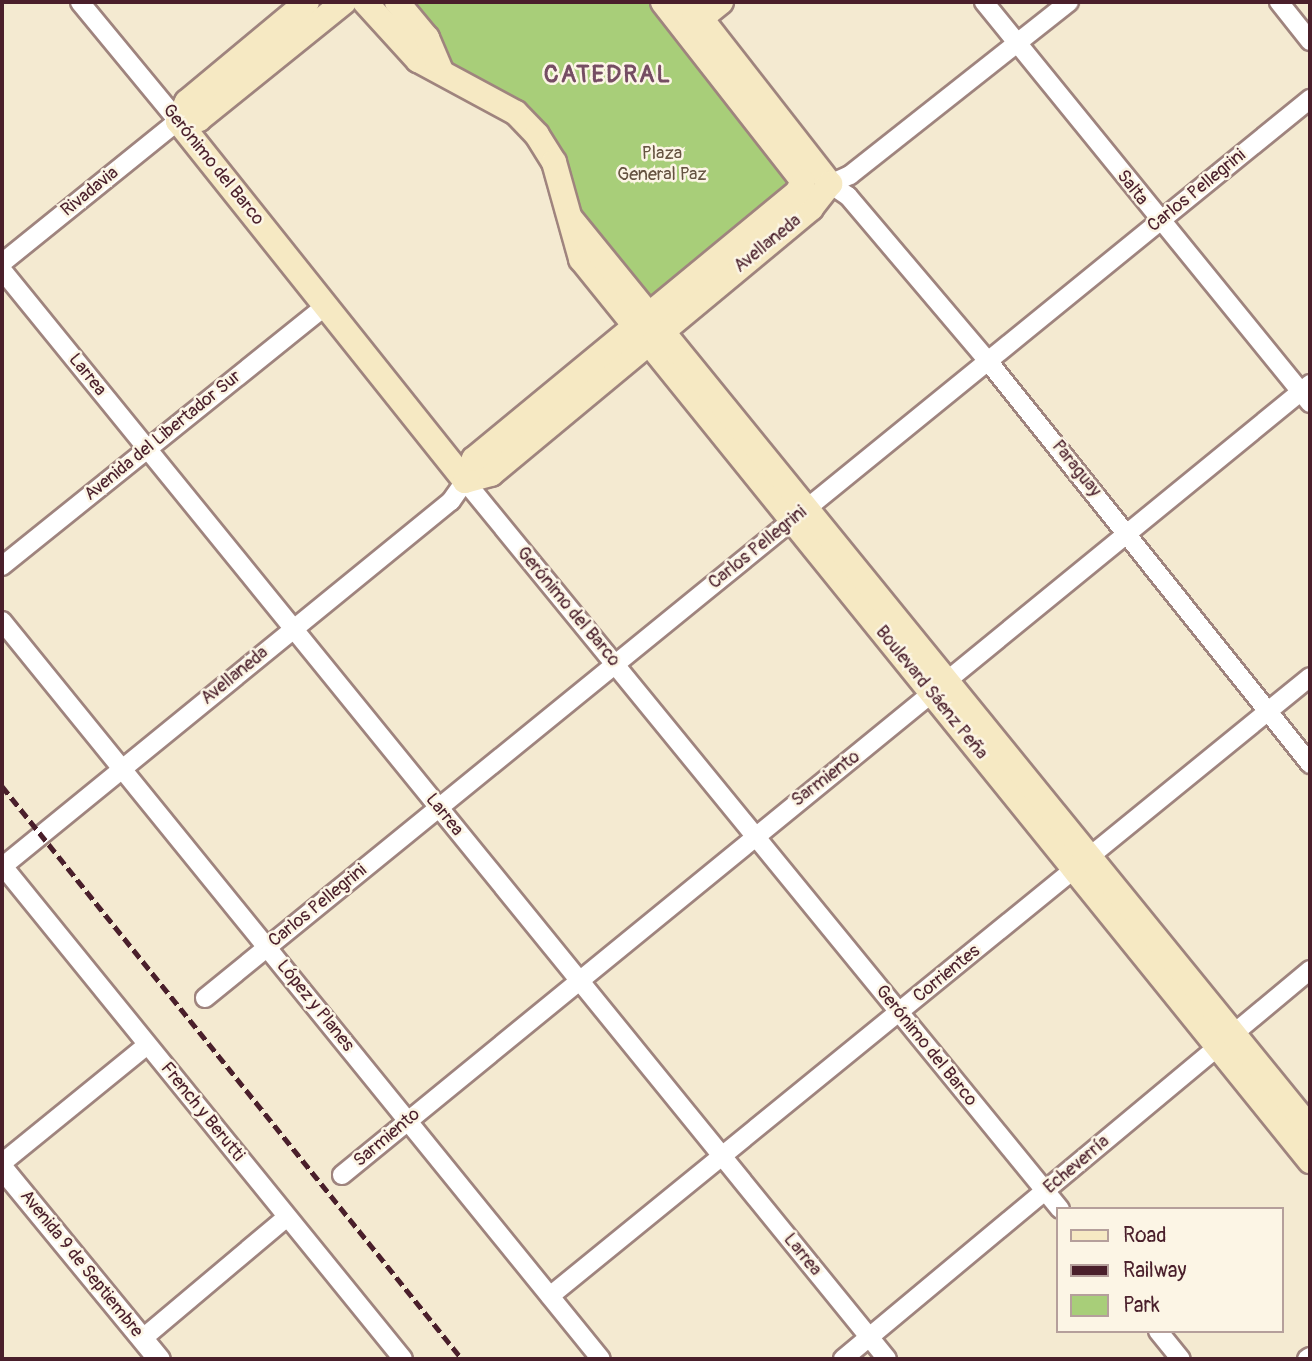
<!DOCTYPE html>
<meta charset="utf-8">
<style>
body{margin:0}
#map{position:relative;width:1312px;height:1361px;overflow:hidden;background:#f4ead1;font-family:Pangolin,sans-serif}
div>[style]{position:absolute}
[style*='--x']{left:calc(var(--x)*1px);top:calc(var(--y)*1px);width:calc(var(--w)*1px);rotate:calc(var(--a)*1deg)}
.green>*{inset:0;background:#a8ce79}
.roads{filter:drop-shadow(2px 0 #9f847e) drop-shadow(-2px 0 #9f847e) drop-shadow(0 2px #9f847e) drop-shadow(0 -2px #9f847e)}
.minor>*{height:18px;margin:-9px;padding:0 9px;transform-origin:9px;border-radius:9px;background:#fff}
.tertiary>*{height:21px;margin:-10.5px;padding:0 10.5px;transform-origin:10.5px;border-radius:10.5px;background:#fff}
.secondary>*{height:24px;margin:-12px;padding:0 12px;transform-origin:12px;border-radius:12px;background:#f6e9c3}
.rail>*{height:4.5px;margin-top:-2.25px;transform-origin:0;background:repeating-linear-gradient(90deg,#4a1f2b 0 10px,transparent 0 15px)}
span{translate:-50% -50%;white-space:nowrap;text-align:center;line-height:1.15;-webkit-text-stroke:5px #fcf5e5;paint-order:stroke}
.park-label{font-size:18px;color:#665442}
.street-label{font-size:18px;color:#4a1f2b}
.district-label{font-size:24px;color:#754d63;font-weight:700;letter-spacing:2px}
.frame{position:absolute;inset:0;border:4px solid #4a1f2b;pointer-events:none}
.legend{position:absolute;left:1056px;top:1207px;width:228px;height:126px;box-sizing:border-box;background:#fcf5e5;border:2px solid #b59f9b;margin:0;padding:9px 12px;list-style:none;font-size:21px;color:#4a1f2b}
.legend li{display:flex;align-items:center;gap:14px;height:35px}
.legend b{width:35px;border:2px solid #b59f9b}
</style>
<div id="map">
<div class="green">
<i style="clip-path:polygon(397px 2px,663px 2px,803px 181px,650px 311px,592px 242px,546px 148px,440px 69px)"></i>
</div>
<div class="roads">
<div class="minor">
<i style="--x:984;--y:2;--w:517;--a:50.89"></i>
<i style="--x:1279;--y:2;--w:50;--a:51.5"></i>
<i style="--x:830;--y:184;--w:22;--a:34"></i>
<i style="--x:848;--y:196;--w:216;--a:49.7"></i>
<i style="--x:988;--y:361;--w:516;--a:51.37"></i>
<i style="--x:830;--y:184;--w:22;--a:-24"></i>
<i style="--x:850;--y:175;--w:279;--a:-38.3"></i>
<i style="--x:2;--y:263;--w:226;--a:-38.9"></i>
<i style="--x:178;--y:121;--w:154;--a:-129.5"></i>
<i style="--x:2;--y:270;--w:1403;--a:50.9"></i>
<i style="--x:2;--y:566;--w:415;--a:-38.8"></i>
<i style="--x:2;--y:621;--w:950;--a:50.94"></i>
<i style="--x:2;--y:865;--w:636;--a:50.93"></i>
<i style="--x:2;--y:867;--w:579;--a:-39.19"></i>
<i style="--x:451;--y:501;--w:24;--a:-55"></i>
<i style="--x:465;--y:481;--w:940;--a:50.74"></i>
<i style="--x:205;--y:998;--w:1425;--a:-39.13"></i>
<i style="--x:2;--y:1163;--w:187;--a:-39.1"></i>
<i style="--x:342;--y:1175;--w:1250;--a:-39.25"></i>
<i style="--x:550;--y:1296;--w:980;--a:-39.16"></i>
<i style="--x:1158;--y:1331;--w:36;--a:51"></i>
<i style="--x:142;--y:1339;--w:189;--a:-40.1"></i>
<i style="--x:843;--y:1359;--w:608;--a:-39.79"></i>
</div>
<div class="tertiary">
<i style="--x:2;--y:1168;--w:247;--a:50.6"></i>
<i style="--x:1308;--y:1359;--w:2;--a:-27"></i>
</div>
<div class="secondary">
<i style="--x:365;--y:2;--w:79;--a:47.6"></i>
<i style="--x:418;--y:60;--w:111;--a:28.4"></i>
<i style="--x:516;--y:113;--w:30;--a:46"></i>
<i style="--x:537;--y:135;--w:32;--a:58"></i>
<i style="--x:554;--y:162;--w:101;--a:74.4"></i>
<i style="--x:581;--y:259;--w:1160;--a:51.05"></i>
<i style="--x:397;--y:2;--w:47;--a:50.2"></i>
<i style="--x:427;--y:38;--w:34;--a:67"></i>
<i style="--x:663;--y:2;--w:227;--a:52"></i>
<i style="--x:688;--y:2;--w:231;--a:52"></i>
<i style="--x:690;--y:27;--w:40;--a:-39"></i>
<i style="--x:178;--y:121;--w:460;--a:51.4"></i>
<i style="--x:178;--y:121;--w:21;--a:-5"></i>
<i style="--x:199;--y:119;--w:186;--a:-38.9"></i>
<i style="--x:178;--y:121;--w:21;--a:-65"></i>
<i style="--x:187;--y:102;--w:156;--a:-39.8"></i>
<i style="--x:571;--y:219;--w:1171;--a:50.89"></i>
<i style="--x:465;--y:481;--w:27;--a:-15"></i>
<i style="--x:491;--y:474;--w:416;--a:-39.7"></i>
<i style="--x:811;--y:208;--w:31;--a:-52"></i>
<i style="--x:465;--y:481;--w:24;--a:-68"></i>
<i style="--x:474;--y:459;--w:418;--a:-39.5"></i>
<i style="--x:797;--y:193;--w:13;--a:-63"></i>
</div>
</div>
<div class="rail">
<i style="--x:2;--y:786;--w:735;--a:51.24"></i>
</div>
<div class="park-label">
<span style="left:662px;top:165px">Plaza<br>General Paz</span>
</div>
<div class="street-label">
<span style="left:213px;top:165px;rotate:51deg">Gerónimo del Barco</span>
<span style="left:1132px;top:188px;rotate:52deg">Salta</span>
<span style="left:1197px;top:191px;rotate:-39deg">Carlos Pellegrini</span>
<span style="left:90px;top:192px;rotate:-39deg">Rivadavia</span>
<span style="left:768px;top:244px;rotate:-39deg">Avellaneda</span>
<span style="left:87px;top:375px;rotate:51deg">Larrea</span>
<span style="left:163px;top:436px;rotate:-39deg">Avenida del Libertador Sur</span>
<span style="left:1076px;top:469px;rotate:51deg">Paraguay</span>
<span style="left:758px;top:548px;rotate:-39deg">Carlos Pellegrini</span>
<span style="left:568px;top:607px;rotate:50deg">Gerónimo del Barco</span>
<span style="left:235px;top:676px;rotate:-39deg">Avellaneda</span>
<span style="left:931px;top:693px;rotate:51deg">Boulevard Sáenz Peña</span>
<span style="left:826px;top:779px;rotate:-37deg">Sarmiento</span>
<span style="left:444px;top:815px;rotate:51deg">Larrea</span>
<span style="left:318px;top:906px;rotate:-39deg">Carlos Pellegrini</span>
<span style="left:947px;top:974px;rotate:-39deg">Corrientes</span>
<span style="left:315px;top:1006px;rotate:51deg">López y Planes</span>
<span style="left:926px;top:1046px;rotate:51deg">Gerónimo del Barco</span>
<span style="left:202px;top:1112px;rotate:51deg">French y Berutti</span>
<span style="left:387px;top:1138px;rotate:-40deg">Sarmiento</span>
<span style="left:1077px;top:1165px;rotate:-40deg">Echeverría</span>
<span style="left:802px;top:1255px;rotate:51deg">Larrea</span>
<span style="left:81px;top:1264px;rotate:51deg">Avenida 9 de Septiembre</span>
</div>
<div class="district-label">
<span style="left:608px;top:75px">CATEDRAL</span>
</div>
<div class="frame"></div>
<ul class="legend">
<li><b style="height:9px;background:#f6e9c3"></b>Road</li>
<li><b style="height:9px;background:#4a1f2b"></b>Railway</li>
<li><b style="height:19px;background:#a8ce79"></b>Park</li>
</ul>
</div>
